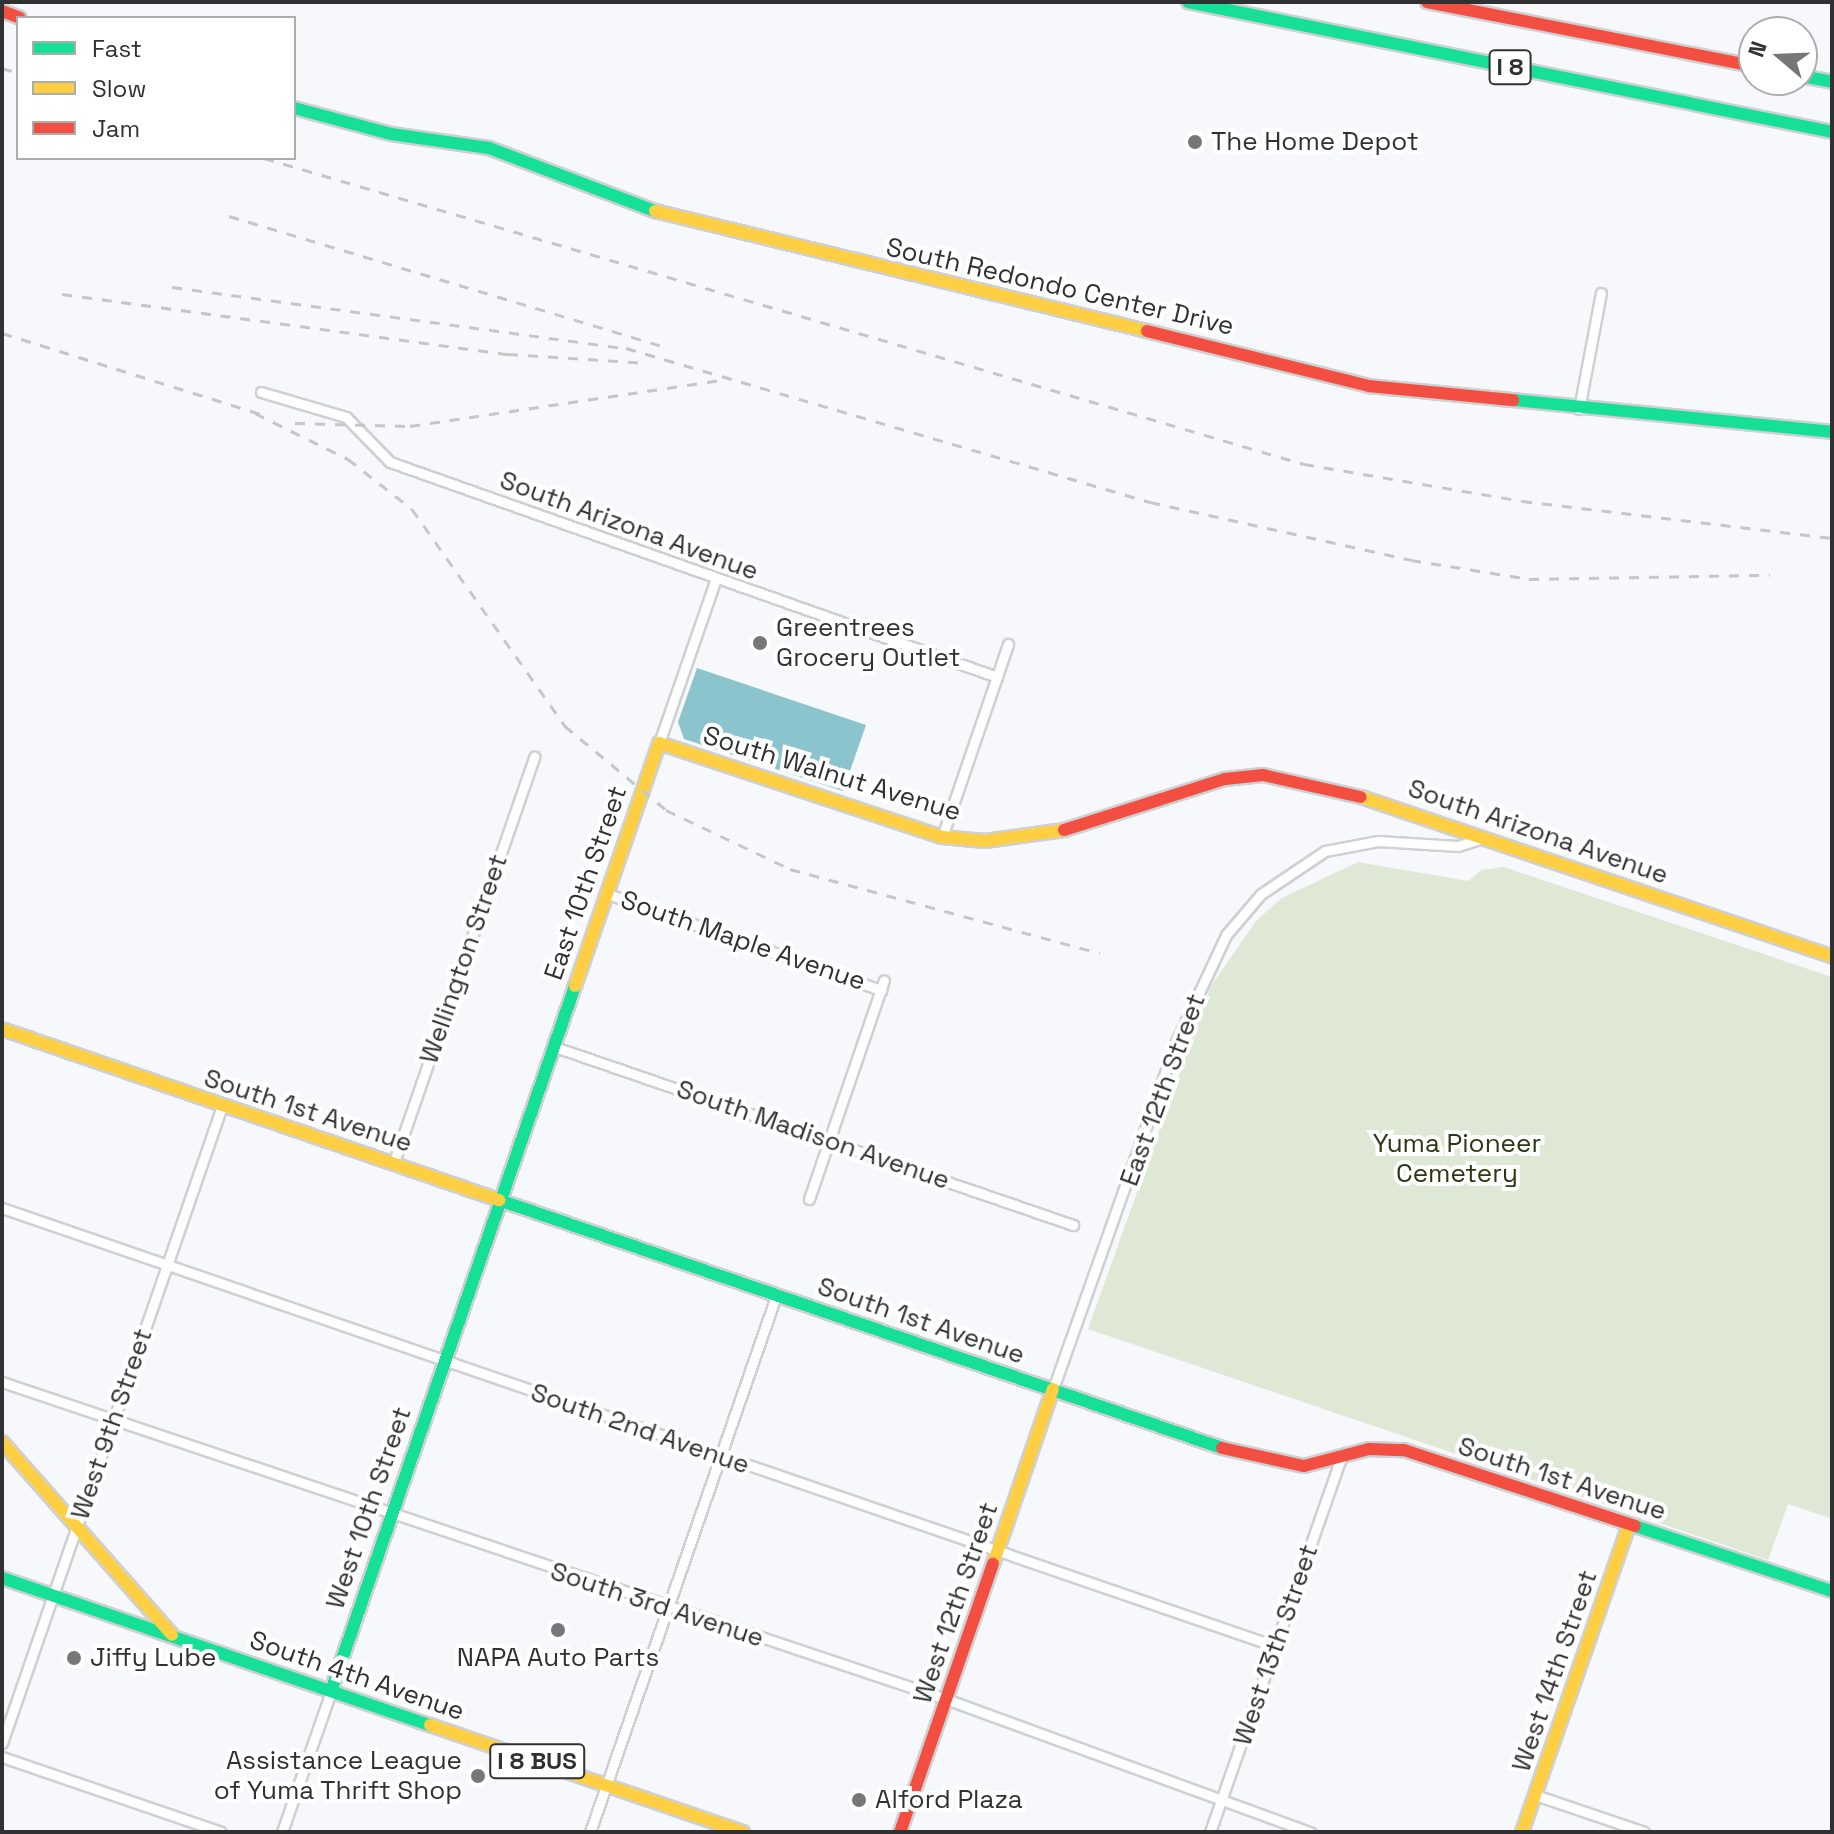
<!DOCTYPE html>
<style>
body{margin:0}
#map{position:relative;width:1834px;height:1834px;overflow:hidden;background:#f6f8fb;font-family:"Space Grotesk",sans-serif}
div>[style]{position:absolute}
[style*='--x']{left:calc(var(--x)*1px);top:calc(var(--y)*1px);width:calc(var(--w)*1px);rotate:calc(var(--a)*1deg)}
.green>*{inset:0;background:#dee8d5}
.water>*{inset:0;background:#8cc4ce}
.roads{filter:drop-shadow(2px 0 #ced0d2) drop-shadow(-2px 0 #ced0d2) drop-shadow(0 2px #ced0d2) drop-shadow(0 -2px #ced0d2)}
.street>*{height:9px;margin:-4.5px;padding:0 4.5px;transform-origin:4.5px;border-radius:4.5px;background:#fefefe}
.fast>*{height:12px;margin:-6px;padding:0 6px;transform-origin:6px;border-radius:6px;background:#16e098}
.slow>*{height:12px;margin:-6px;padding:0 6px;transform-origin:6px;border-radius:6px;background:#ffcf43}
.jam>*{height:12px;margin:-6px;padding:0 6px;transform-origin:6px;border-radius:6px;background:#f24e42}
.rail>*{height:3px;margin-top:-1.5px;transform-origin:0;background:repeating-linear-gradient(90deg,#c6c6c7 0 10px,transparent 0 20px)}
.dots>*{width:22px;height:22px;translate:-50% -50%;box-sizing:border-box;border:4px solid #fff;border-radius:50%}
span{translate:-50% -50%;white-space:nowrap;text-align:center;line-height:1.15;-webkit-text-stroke:8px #fff;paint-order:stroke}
.shield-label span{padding:2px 6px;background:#fff;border:2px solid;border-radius:6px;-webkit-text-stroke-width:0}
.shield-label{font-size:24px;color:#303133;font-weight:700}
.poi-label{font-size:26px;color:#303133}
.left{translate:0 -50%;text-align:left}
.right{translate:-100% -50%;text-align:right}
.street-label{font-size:26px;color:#303133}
.park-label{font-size:26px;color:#293810}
.frame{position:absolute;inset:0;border:4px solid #303133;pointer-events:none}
.legend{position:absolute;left:16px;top:16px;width:280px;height:144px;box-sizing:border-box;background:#fff;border:2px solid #acadad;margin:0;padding:10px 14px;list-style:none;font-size:24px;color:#303133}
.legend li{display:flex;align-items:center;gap:16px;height:40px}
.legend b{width:40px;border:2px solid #acadad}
.north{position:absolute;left:1738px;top:16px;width:80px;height:80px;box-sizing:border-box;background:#fff;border:2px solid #acadad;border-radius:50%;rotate:289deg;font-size:22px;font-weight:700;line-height:32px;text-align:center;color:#303133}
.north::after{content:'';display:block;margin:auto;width:28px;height:36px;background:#757779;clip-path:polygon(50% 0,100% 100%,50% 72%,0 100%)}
</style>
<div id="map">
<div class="green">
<i style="clip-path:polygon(1358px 862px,1468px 881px,1481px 870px,1504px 867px,1832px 977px,1832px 1519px,1788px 1504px,1768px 1560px,1088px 1329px,1211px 986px,1256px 921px,1282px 898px)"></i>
</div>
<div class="water">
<i style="clip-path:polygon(697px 668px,866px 725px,843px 791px,684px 739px,678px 722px)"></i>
</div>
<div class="roads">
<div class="street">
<i style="--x:261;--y:392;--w:89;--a:16.4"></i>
<i style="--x:346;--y:417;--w:63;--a:45.6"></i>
<i style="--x:390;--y:462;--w:644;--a:19.5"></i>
<i style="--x:1579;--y:409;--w:118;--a:-79.3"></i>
<i style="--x:659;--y:743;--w:171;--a:-70.9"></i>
<i style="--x:942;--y:837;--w:204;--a:-71.1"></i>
<i style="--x:605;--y:893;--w:293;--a:19.4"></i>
<i style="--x:552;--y:1046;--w:551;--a:18.96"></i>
<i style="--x:394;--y:1162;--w:429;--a:-70.9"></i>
<i style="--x:809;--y:1199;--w:231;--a:-71.1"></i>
<i style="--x:2;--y:1208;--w:1349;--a:18.99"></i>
<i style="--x:2;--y:1382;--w:996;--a:18.56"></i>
<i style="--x:946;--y:1699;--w:388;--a:20.1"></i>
<i style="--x:1053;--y:1389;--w:366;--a:-70.5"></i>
<i style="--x:1175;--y:1044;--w:120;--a:-64.9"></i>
<i style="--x:1226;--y:935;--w:54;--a:-49.5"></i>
<i style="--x:1261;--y:894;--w:77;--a:-33.9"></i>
<i style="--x:1325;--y:851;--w:54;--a:-10.7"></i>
<i style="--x:1378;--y:841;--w:80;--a:3.6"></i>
<i style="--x:1458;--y:846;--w:28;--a:-18"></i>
<i style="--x:2;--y:1743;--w:674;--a:-70.95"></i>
<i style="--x:2;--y:1757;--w:231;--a:18.9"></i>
<i style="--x:1535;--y:1795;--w:115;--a:18.7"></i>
<i style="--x:282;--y:1832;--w:149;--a:-70.8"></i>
<i style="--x:590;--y:1832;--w:567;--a:-70.86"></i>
<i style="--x:1210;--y:1832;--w:397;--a:-70.7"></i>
</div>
<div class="fast">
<i style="--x:1188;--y:2;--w:657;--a:11.41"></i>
<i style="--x:1802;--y:76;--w:31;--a:11"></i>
<i style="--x:294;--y:108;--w:100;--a:15"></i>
<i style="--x:391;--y:134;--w:99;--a:8.1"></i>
<i style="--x:489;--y:148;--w:178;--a:20.8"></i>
<i style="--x:1513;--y:400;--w:321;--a:5.7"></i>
<i style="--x:499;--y:1200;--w:764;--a:18.93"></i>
<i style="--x:1635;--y:1526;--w:207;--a:18.3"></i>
<i style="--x:2;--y:1578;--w:453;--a:19"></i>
<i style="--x:331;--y:1691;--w:746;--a:-70.91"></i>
</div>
<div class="slow">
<i style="--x:655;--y:211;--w:506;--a:13.71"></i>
<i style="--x:1361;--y:797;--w:497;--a:18.7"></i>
<i style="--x:575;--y:986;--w:257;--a:-70.9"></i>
<i style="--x:659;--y:743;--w:298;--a:18.4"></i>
<i style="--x:942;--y:837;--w:43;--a:5.3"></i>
<i style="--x:985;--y:841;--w:80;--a:-7.9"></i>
<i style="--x:2;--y:1029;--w:526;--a:18.99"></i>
<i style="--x:2;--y:1442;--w:257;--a:48.6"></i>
<i style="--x:993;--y:1564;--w:185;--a:-71.1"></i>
<i style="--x:430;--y:1725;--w:331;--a:18.9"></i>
<i style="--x:1522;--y:1832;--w:325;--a:-70.8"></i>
</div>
<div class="jam">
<i style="--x:1427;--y:2;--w:333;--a:11.1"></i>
<i style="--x:2;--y:11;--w:19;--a:21"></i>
<i style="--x:1147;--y:331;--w:229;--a:13.9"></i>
<i style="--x:1369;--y:386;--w:145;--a:5.6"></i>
<i style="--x:1064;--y:830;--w:169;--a:-17.6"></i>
<i style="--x:1225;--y:779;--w:38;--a:-6"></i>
<i style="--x:1263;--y:775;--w:100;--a:12.7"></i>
<i style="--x:1222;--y:1448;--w:84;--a:12.4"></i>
<i style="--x:1304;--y:1466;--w:67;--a:-14.7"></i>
<i style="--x:1369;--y:1449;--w:35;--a:2"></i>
<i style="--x:1404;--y:1450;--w:243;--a:18.2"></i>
<i style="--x:900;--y:1832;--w:284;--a:-70.9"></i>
</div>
</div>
<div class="rail">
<i style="--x:2;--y:68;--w:17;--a:17"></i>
<i style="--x:264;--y:158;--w:1084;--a:16.4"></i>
<i style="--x:1304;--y:464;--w:221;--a:9.6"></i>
<i style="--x:1522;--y:501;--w:312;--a:6.8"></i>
<i style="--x:229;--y:216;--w:450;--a:16.7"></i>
<i style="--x:172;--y:287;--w:458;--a:7.7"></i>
<i style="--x:626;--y:348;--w:546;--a:16.38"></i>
<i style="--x:1150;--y:502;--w:267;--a:12.5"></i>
<i style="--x:1411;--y:560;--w:120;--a:9.1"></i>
<i style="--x:1529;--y:579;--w:241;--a:-1"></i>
<i style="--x:62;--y:294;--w:450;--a:7.7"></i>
<i style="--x:508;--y:354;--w:140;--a:3.7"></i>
<i style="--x:2;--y:333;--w:275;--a:17.4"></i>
<i style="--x:255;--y:413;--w:104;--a:26.3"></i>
<i style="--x:348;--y:459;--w:81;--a:38"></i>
<i style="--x:412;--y:509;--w:266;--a:54.8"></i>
<i style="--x:565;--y:726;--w:131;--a:39.7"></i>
<i style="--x:666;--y:810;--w:137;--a:25.4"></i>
<i style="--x:790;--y:869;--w:321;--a:15.2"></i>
<i style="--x:295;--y:423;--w:115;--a:1.5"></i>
<i style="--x:410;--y:426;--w:316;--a:-8.4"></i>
</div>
<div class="dots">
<i style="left:1195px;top:142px;background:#757779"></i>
<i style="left:760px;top:643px;background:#757779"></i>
<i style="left:558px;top:1630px;background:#757779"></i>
<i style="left:74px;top:1658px;background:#757779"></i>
<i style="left:478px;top:1776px;background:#757779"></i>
<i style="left:859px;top:1800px;background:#757779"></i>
</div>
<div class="shield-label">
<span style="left:1510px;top:67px">I 8</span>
<span style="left:537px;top:1761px">I 8 BUS</span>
</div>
<div class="poi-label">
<span class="left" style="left:1211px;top:142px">The Home Depot</span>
<span class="left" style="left:776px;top:643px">Greentrees<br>Grocery Outlet</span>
<span class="left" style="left:90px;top:1658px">Jiffy Lube</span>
<span style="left:558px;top:1658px">NAPA Auto Parts</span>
<span class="right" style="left:462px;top:1776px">Assistance League<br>of Yuma Thrift Shop</span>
<span class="left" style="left:875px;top:1800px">Alford Plaza</span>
</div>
<div class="street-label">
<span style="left:1060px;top:287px;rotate:13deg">South Redondo Center Drive</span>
<span style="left:629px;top:526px;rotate:20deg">South Arizona Avenue</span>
<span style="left:832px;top:774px;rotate:17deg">South Walnut Avenue</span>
<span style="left:1538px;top:832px;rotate:19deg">South Arizona Avenue</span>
<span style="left:586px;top:883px;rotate:-71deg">East 10th Street</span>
<span style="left:743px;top:941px;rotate:19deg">South Maple Avenue</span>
<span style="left:464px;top:959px;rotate:-71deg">Wellington Street</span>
<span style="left:1163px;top:1090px;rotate:-70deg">East 12th Street</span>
<span style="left:308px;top:1111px;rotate:18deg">South 1st Avenue</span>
<span style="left:813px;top:1135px;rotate:19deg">South Madison Avenue</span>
<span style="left:921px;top:1321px;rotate:19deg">South 1st Avenue</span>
<span style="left:112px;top:1424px;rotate:-71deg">West 9th Street</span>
<span style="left:640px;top:1429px;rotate:19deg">South 2nd Avenue</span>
<span style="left:1562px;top:1479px;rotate:18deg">South 1st Avenue</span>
<span style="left:369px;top:1508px;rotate:-71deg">West 10th Street</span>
<span style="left:956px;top:1603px;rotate:-71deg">West 12th Street</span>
<span style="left:657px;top:1605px;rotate:18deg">South 3rd Avenue</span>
<span style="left:1276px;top:1645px;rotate:-71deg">West 13th Street</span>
<span style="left:1555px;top:1671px;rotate:-71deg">West 14th Street</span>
<span style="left:357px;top:1676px;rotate:19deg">South 4th Avenue</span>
</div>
<div class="park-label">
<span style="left:1457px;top:1159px">Yuma Pioneer<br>Cemetery</span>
</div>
<div class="frame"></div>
<ul class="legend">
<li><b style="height:10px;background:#16e098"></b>Fast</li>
<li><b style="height:10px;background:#ffcf43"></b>Slow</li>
<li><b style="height:10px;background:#f24e42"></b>Jam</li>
</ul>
<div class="north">N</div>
</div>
